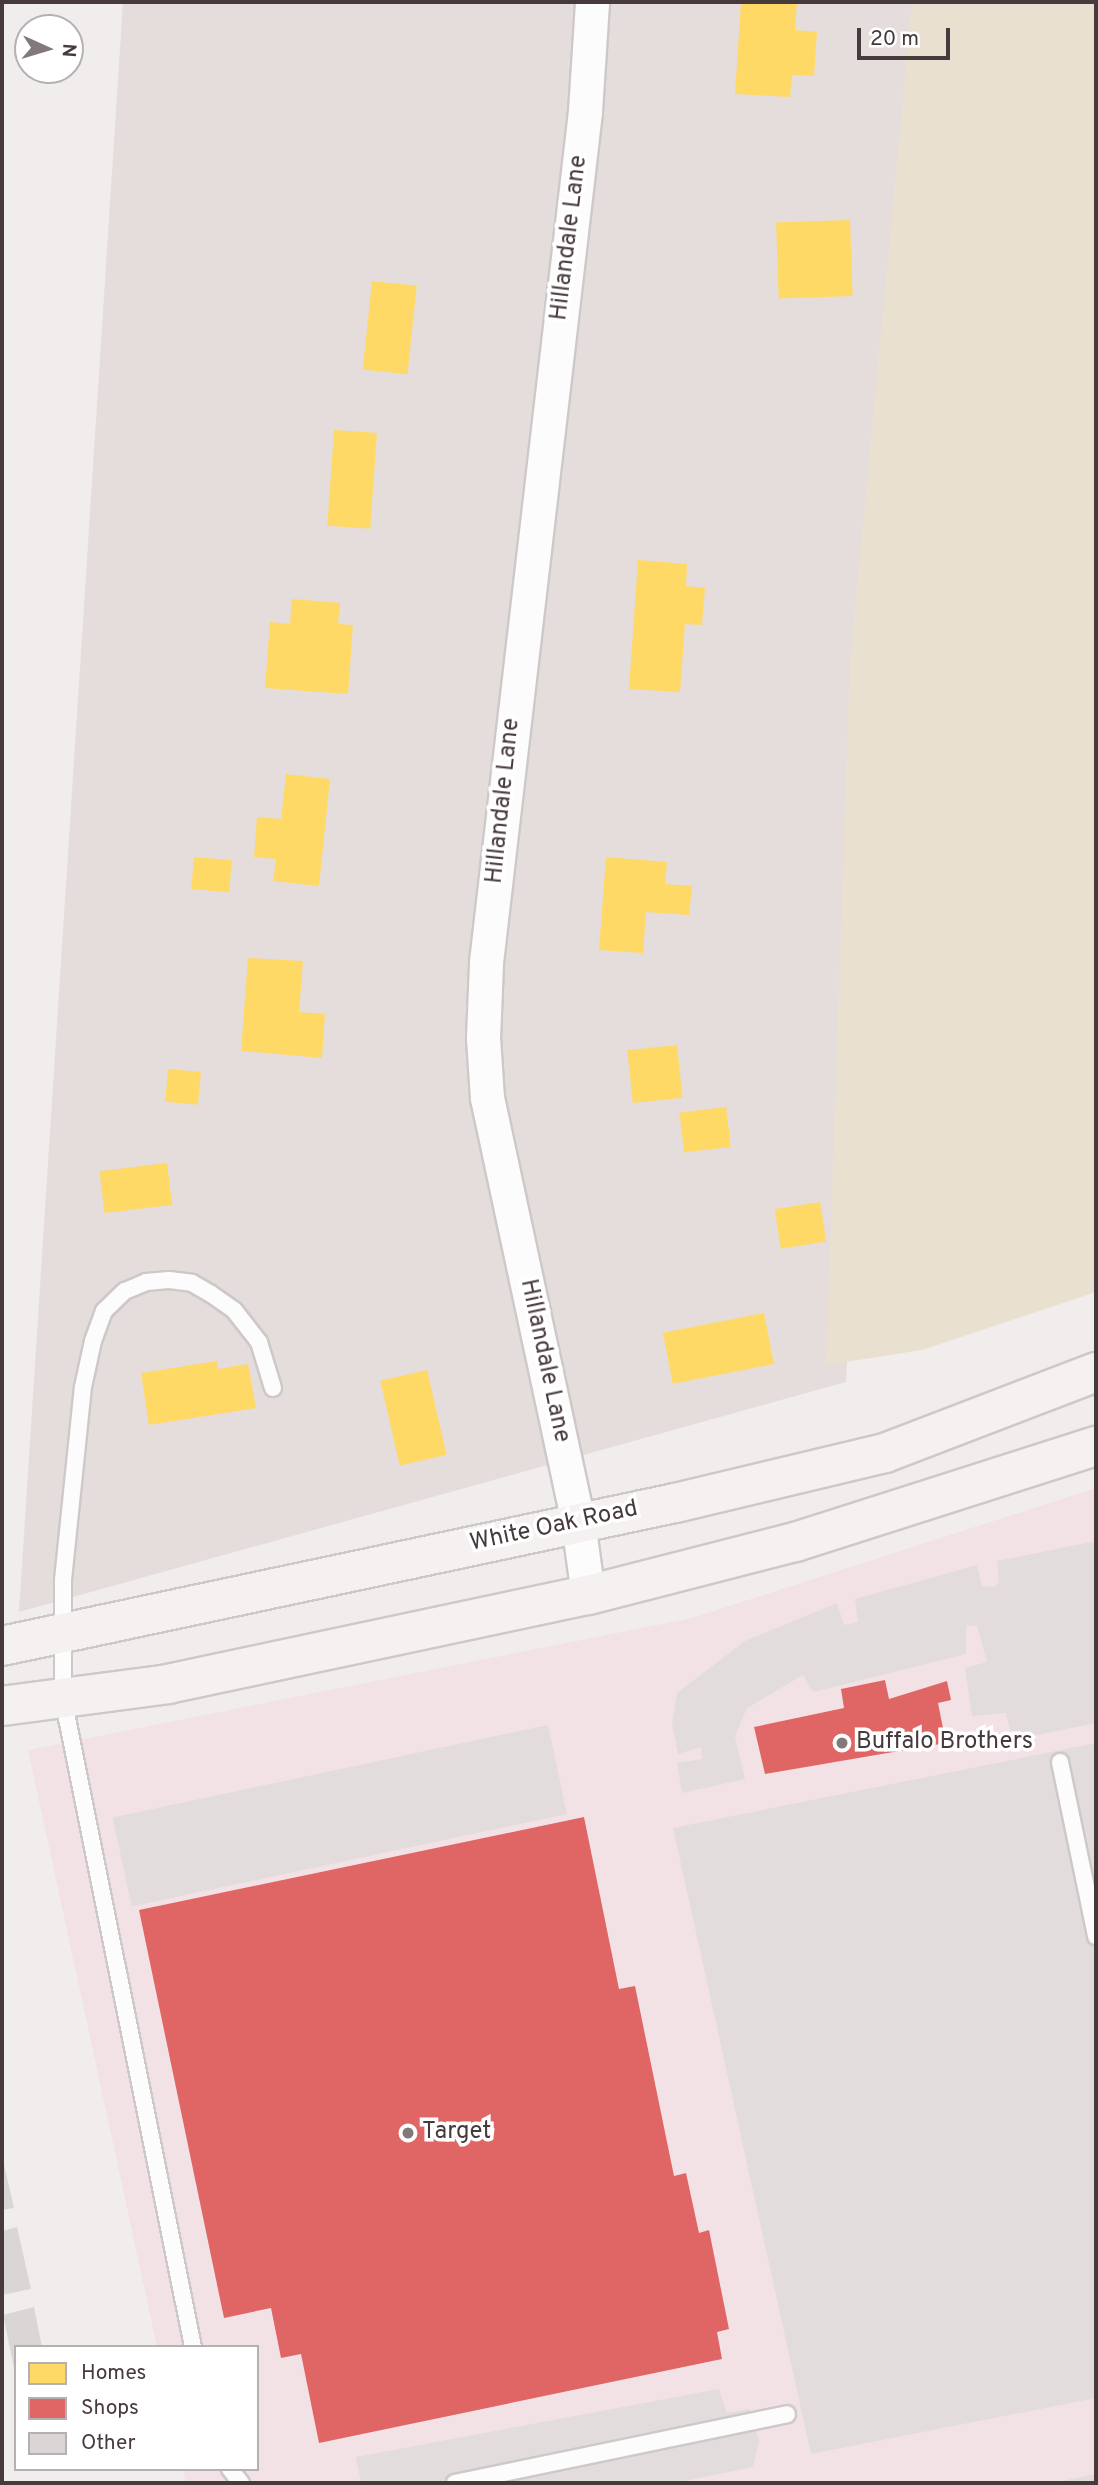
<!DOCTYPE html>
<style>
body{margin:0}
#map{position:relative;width:1098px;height:2485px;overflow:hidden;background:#f2eded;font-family:Overpass,sans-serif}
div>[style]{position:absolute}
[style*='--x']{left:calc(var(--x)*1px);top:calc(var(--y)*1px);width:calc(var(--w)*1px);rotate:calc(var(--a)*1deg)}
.residential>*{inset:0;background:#e5dcdc}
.commercial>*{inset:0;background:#f3e2e5}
.green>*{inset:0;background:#eae0d0}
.parking>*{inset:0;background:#e2dcdd;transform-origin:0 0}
.homes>*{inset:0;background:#ffd966;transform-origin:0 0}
.shops>*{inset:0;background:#e06666}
.building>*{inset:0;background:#dbd6d6}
.roads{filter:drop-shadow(2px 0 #cec9c9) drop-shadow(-2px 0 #cec9c9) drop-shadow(0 2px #cec9c9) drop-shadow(0 -2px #cec9c9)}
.lane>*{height:16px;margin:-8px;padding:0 8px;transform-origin:8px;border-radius:8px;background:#fdfcfc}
.street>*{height:33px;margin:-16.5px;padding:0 16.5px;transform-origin:16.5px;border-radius:16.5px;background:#fdfcfc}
.secondary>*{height:38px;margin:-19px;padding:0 19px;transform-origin:19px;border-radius:19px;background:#f6f1f1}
.dots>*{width:19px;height:19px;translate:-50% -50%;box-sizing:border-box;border:4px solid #fff;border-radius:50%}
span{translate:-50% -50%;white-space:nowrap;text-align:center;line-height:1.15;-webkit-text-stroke:7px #fff;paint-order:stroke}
.street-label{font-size:24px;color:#473a3c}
.poi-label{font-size:24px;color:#473a3c}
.left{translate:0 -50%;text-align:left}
.frame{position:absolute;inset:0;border:4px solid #473a3c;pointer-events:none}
.legend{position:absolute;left:14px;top:2345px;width:245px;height:126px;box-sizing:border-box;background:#fff;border:2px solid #b5b0b1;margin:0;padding:9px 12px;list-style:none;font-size:21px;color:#473a3c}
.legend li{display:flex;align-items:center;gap:14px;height:35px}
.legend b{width:35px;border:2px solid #b5b0b1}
.north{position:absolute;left:14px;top:14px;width:70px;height:70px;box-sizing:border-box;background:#fff;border:2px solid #b5b0b1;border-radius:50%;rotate:94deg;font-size:19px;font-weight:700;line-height:28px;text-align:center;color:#473a3c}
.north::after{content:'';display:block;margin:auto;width:24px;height:32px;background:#83797a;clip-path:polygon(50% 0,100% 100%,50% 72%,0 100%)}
.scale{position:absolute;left:857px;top:28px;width:93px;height:32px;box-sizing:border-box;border:4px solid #473a3c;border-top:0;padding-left:9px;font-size:21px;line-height:24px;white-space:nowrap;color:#473a3c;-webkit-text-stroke:5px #fff;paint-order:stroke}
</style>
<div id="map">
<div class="residential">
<i style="clip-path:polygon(123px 2px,917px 2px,846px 1382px,19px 1612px)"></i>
</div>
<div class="commercial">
<i style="clip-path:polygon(1096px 1488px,1096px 2483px,186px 2483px,183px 2469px,257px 2469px,257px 2347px,157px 2347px,28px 1750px,692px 1618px)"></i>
</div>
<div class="green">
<i style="clip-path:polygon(912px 2px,1096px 2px,1096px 1292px,922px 1350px,826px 1365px,850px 661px)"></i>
</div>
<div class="parking">
<i style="clip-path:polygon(1096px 1541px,1096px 1723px,1012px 1740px,1006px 1713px,972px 1716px,965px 1668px,987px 1662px,977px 1626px,966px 1625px,966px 1654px,813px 1692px,803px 1675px,747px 1708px,735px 1736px,745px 1779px,682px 1793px,677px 1763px,702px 1759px,701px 1747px,678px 1754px,672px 1723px,677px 1693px,745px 1641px,837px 1603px,844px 1625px,858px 1622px,855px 1599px,977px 1565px,982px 1586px,994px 1587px,999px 1583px,997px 1561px)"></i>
<i style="left:548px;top:1725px;width:91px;height:445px;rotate:78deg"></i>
<i style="clip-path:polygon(1096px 1743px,1096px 2398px,811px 2454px,673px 1828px)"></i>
<i style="clip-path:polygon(719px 2389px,727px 2413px,750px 2409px,759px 2441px,753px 2467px,674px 2483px,361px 2483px,356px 2457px)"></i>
<i style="clip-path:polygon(1096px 2474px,1096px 2483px,1052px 2483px)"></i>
</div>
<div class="homes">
<i style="clip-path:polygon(741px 2px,797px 2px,795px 30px,817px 32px,814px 76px,792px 75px,790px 97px,735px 94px)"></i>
<i style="left:850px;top:220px;width:76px;height:74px;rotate:88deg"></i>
<i style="left:372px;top:281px;width:45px;height:89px;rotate:6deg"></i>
<i style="left:334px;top:430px;width:43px;height:96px;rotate:4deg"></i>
<i style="clip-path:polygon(638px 560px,687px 564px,686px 586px,705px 588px,702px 625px,685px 624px,680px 692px,629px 689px)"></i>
<i style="clip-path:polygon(292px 599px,340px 603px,338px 624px,353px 625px,348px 694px,265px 688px,270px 622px,290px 624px)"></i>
<i style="clip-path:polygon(286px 774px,330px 779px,319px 886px,273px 881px,276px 859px,254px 857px,257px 817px,281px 819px)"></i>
<i style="left:194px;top:857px;width:38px;height:32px;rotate:5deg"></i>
<i style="clip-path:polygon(606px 857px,667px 862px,665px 884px,692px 886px,689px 915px,646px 912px,643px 953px,599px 950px)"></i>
<i style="clip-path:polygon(248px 958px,303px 961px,299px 1012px,325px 1014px,322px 1058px,241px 1051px)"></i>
<i style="left:677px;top:1045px;width:53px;height:50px;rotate:84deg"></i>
<i style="left:168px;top:1069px;width:33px;height:33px;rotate:5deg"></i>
<i style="left:726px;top:1107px;width:40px;height:47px;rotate:83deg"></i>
<i style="left:167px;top:1163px;width:42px;height:68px;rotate:83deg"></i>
<i style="left:820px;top:1202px;width:40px;height:46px;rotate:81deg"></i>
<i style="left:764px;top:1313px;width:52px;height:103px;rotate:79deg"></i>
<i style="clip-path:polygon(217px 1361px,218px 1369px,248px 1364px,256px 1408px,149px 1425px,141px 1373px)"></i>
<i style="left:427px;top:1370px;width:87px;height:48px;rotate:77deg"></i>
</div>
<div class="shops">
<i style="clip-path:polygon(885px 1680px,889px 1699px,947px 1681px,951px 1700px,938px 1703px,946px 1743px,765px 1774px,754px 1727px,844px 1708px,841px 1689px)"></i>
<i style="clip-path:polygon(584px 1817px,619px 1989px,635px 1986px,674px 2176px,686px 2173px,699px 2233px,709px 2230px,729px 2329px,717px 2332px,722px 2359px,319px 2443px,301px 2354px,281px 2358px,271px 2308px,224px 2318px,139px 1910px)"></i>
</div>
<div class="building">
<i style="clip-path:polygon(3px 2160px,14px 2208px,2px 2210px,2px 2161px)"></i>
<i style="clip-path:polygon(17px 2227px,31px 2289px,2px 2295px,2px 2231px)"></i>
<i style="clip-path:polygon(34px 2307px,42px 2347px,16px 2347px,15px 2373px,3px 2315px)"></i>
</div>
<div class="roads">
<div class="lane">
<i style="--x:1060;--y:1762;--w:178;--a:78.3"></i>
<i style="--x:193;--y:2347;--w:662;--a:-101.33"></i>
<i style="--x:63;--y:1698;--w:118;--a:-90"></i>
<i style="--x:63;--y:1580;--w:194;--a:-84.1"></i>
<i style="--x:83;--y:1387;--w:47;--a:-77.7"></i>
<i style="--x:93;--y:1341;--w:32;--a:-70"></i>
<i style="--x:104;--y:1311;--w:29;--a:-44"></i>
<i style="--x:125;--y:1291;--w:23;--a:-23"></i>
<i style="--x:146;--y:1282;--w:23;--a:-5"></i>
<i style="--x:169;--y:1280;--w:23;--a:7"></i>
<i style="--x:192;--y:1283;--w:22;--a:30"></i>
<i style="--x:211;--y:1294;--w:28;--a:35"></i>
<i style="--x:234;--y:1310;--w:41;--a:52"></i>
<i style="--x:259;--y:1342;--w:48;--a:73.1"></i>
<i style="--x:230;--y:2469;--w:18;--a:52"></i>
<i style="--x:455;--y:2483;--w:339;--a:-11.7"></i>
</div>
<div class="street">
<i style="--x:588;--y:1595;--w:74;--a:-97.8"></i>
<i style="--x:578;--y:1522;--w:434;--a:-102.1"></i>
<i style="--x:487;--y:1098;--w:60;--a:-93.8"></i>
<i style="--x:483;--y:1038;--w:76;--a:-87.7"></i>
<i style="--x:486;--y:962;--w:857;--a:-83.36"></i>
<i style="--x:585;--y:111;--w:109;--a:-86.3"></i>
</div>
<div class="secondary">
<i style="--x:2;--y:1646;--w:688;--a:-12"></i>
<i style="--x:675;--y:1503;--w:216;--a:-13.4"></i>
<i style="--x:885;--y:1453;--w:226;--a:-21"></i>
<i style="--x:2;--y:1706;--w:167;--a:-7.5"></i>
<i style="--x:168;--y:1684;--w:429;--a:-12"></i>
<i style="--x:588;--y:1595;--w:214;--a:-14.4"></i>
<i style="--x:795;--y:1542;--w:316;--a:-17.7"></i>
</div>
</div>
<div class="dots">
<i style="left:842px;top:1743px;background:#83797a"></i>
<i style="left:408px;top:2133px;background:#83797a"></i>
</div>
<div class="street-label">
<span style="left:570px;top:238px;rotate:-83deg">Hillandale Lane</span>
<span style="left:504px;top:801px;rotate:-84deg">Hillandale Lane</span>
<span style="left:544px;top:1361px;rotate:78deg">Hillandale Lane</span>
<span style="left:554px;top:1527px;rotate:-12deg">White Oak Road</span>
</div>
<div class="poi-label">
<span class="left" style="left:856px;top:1743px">Buffalo Brothers</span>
<span class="left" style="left:422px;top:2133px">Target</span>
</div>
<div class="frame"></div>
<ul class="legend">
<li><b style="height:19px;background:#ffd966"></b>Homes</li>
<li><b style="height:19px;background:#e06666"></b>Shops</li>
<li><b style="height:19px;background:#dbd6d6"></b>Other</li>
</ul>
<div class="north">N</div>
<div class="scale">20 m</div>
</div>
